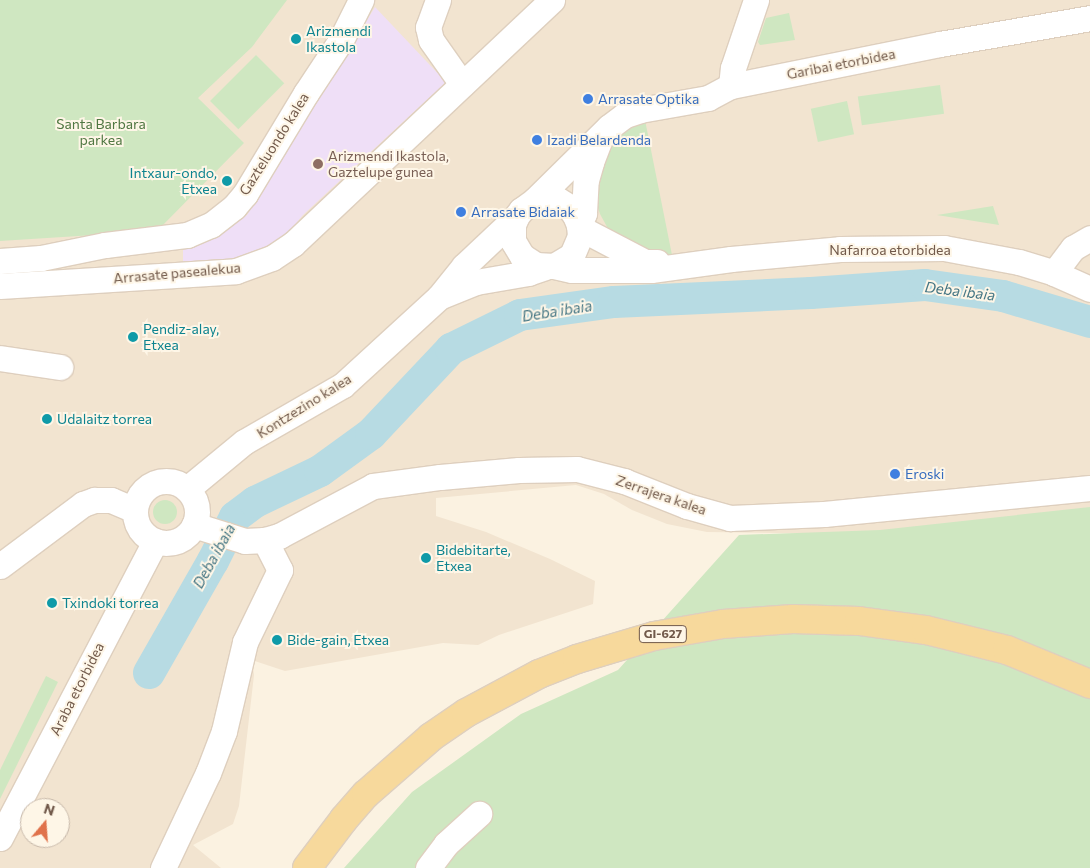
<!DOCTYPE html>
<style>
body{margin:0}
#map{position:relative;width:1090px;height:868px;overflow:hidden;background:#fbf2e1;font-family:Commissioner,sans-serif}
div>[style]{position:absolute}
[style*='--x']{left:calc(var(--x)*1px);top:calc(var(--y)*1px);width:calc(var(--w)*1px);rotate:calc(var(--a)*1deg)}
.residential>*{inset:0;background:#f2e4d0}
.education>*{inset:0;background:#efdff7}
.green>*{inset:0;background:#cfe7c1;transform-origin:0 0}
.round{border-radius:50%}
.river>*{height:32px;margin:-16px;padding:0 16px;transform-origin:16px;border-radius:16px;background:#b7dbe3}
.roads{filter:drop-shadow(1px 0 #decfbe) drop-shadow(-1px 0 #decfbe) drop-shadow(0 1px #decfbe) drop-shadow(0 -1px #decfbe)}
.minor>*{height:25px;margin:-12.5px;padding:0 12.5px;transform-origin:12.5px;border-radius:12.5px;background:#fff}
.minor>.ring{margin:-12.5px;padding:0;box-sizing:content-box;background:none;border:25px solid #fff;border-radius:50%}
.major>*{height:28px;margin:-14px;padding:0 14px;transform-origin:14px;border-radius:14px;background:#f7d99c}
.dots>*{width:14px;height:14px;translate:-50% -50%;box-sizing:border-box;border:2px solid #fef6e7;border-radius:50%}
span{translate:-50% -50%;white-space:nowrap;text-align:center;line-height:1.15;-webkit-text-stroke:4px #fef6e7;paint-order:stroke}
.shield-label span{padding:1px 4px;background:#fef6e7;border:1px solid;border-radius:4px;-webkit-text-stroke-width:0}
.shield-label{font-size:12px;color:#71594a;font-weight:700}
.culture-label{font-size:14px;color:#0d838f}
.left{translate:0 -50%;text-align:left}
.right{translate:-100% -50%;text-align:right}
.street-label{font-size:14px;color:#71594a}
.shop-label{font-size:14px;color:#366cbe}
.park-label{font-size:14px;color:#507742}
.education-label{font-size:14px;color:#785e54}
.water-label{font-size:15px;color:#457684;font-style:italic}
.north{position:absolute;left:20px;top:798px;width:50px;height:50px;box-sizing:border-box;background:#fef6e7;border:1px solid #c6b7a8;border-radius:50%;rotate:18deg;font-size:14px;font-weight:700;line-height:20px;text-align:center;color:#71594a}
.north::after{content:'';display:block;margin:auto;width:18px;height:22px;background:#e0724b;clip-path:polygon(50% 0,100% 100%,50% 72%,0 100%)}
</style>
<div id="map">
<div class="residential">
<i style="clip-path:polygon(evenodd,0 0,1090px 0,1090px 514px,843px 534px,707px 532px,667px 524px,632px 510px,604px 494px,576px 485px,436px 498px,436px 516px,486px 532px,550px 559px,595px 581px,593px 604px,499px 635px,478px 645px,443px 643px,285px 671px,252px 660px,254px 675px,239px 806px,233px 824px,193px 845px,221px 868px,0 868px,0 0,30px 808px,60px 808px,60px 838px,30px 838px,30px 808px)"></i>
</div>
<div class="education">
<i style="clip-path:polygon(375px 7px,446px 82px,303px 215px,281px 241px,235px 261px,183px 268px,183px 246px,217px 235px,247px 215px)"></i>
</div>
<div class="green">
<i style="clip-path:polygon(0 0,287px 0,252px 47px,198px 98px,244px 143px,157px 231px,0 241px)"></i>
<i style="clip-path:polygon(789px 13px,795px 40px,760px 45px,758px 42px,766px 18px)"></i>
<i style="left:256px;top:55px;width:40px;height:65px;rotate:45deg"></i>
<i style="left:940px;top:85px;width:29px;height:83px;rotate:82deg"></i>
<i style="left:847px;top:101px;width:34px;height:37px;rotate:78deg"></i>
<i style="clip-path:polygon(645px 120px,672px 255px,655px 254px,612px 236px,600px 214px,596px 201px,596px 184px,605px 149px,616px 137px,633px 125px)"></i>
<i style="clip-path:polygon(993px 206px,999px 225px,937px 215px)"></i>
<i class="round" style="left:153px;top:500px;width:24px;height:24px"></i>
<i style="clip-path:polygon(1090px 507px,1090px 868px,344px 868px,412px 792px,521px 714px,618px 670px,739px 535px,880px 530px)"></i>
<i style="clip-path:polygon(46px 676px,58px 682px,0 799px,0 770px)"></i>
</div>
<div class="river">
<i style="--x:149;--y:673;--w:129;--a:-60.3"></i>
<i style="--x:213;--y:561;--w:49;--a:-63.4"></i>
<i style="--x:235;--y:517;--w:25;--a:-37"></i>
<i style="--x:255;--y:502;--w:72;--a:-25.5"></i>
<i style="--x:320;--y:471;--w:63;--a:-36"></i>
<i style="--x:371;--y:434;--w:117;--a:-46.7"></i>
<i style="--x:451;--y:349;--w:77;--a:-26.2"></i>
<i style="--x:520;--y:315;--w:95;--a:-7.9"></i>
<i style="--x:614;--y:302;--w:197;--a:-2.6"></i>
<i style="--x:811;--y:293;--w:114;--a:-4"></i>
<i style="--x:925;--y:285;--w:79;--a:8"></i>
<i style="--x:1003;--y:296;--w:91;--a:16.6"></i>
</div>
<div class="roads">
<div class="minor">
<i style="--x:438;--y:0;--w:29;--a:110"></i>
<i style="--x:428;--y:27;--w:13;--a:77"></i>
<i style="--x:431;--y:40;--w:54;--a:54.8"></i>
<i style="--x:731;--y:86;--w:18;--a:-84"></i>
<i style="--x:733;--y:68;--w:72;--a:-71.3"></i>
<i style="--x:535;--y:200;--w:104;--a:-44.6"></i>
<i style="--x:609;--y:127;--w:20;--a:-37"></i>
<i style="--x:625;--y:115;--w:16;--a:-18"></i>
<i style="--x:640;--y:110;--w:69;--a:-10"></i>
<i style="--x:708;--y:98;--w:26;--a:-28"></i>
<i style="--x:731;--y:86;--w:213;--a:-11.4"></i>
<i style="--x:940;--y:44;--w:152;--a:-9.8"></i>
<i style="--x:579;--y:225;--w:11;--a:-112"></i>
<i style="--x:575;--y:215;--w:11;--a:-128"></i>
<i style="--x:568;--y:206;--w:12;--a:-149"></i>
<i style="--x:558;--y:200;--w:12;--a:-175"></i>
<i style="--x:546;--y:199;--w:11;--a:175"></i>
<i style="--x:535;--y:200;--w:17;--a:144"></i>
<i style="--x:521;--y:210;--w:9;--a:126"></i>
<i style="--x:516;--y:217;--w:9;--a:111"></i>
<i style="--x:513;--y:225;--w:16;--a:90"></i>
<i style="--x:513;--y:241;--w:17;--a:59"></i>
<i style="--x:522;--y:256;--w:17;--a:33"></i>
<i style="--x:536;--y:265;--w:18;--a:3"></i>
<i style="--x:554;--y:266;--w:21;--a:-31"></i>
<i style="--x:572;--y:255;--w:21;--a:-67"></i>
<i style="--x:580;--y:236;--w:11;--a:-95"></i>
<i style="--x:579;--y:225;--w:13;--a:-67"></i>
<i style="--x:584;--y:213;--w:33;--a:-87"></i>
<i style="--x:586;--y:180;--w:19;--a:-74"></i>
<i style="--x:591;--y:162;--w:25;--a:-69"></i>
<i style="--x:580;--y:228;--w:73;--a:27.6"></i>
<i style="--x:645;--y:262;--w:12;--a:0"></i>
<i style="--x:0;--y:261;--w:41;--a:-4.2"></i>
<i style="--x:41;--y:258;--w:65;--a:-11.5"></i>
<i style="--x:105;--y:245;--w:83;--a:-7"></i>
<i style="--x:187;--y:235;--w:26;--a:-23"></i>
<i style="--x:211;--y:225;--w:29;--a:-38"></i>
<i style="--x:234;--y:207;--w:17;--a:-50"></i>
<i style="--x:245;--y:194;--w:118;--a:-58.9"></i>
<i style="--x:306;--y:93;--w:64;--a:-56.6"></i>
<i style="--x:341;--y:40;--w:45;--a:-63.4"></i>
<i style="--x:554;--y:266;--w:18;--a:13"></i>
<i style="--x:572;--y:270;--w:79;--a:0"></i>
<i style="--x:651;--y:270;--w:81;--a:-7.8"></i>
<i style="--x:731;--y:259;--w:109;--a:-5.2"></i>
<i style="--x:840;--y:249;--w:104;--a:-0.6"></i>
<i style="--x:944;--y:248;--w:76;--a:10.6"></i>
<i style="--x:1019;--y:262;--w:37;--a:17"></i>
<i style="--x:1054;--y:273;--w:39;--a:24"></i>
<i style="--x:1054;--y:273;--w:31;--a:-53"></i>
<i style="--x:1073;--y:248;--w:20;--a:-30"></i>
<i style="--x:0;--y:286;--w:236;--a:-3.6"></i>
<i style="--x:236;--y:271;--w:38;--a:-20"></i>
<i style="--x:272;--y:258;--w:25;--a:-34"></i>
<i style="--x:293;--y:244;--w:356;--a:-43.3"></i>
<i style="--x:439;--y:297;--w:40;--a:-22"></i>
<i style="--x:476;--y:282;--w:53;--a:-9.8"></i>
<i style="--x:528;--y:273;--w:18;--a:-19"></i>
<i style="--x:0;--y:358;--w:61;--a:8.5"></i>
<i class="ring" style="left:135px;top:481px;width:37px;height:37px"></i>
<i style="--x:187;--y:489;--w:74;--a:-39.5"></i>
<i style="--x:244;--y:442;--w:114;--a:-29.9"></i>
<i style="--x:343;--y:385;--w:130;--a:-42.5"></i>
<i style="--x:439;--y:297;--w:40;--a:-51"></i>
<i style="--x:464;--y:266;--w:71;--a:-43.3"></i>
<i style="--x:194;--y:525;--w:53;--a:17.4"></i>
<i style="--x:245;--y:541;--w:20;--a:-3"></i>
<i style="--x:265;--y:540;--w:15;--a:-16"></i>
<i style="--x:279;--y:536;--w:106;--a:-28"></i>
<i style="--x:373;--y:486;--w:68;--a:-7.7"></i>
<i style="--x:440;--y:477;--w:79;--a:-5.1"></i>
<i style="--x:519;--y:470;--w:58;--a:-1"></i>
<i style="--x:577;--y:469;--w:49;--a:14.3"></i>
<i style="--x:624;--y:481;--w:68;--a:21.6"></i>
<i style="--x:687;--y:506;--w:45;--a:15.6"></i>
<i style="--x:730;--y:518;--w:94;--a:-2.4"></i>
<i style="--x:824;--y:514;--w:267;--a:-5.6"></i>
<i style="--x:0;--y:566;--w:104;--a:-36.8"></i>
<i style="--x:83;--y:504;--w:12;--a:-20"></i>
<i style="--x:94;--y:500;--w:17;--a:0"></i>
<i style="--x:111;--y:500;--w:25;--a:23"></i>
<i style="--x:0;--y:838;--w:335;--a:-62.4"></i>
<i style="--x:163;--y:868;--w:105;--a:-64.7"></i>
<i style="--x:208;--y:773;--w:45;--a:-69.1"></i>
<i style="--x:224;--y:731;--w:91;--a:-76.7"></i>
<i style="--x:245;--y:642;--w:80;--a:-64.1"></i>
<i style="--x:280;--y:570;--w:34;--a:-117"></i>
<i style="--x:428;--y:868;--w:30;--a:-53"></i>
<i style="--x:446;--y:844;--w:45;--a:-42.3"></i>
</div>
<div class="major">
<i style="--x:307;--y:868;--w:61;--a:-52.9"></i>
<i style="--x:344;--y:819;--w:33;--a:-49"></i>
<i style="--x:366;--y:794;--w:86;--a:-41.2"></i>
<i style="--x:431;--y:737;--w:42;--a:-34.4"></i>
<i style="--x:466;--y:713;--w:83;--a:-28.1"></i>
<i style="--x:539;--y:674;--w:41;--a:-21.5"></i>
<i style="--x:577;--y:659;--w:80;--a:-16.6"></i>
<i style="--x:654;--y:636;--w:70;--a:-9.9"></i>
<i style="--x:723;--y:624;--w:70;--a:-4.1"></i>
<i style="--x:793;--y:619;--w:66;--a:1.7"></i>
<i style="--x:859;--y:621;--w:68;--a:7.7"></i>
<i style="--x:926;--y:630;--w:83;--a:13.9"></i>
<i style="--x:1007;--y:650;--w:90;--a:22.3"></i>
</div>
</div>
<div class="dots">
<i style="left:296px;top:39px;background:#0f9aa8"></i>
<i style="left:588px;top:99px;background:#3f7fe0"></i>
<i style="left:537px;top:140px;background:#3f7fe0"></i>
<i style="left:318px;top:164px;background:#8d6e63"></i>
<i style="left:227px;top:181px;background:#0f9aa8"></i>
<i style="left:461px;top:212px;background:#3f7fe0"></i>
<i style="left:133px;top:337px;background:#0f9aa8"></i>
<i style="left:47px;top:419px;background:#0f9aa8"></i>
<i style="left:895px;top:474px;background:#3f7fe0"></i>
<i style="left:426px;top:558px;background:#0f9aa8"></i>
<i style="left:52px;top:603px;background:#0f9aa8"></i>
<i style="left:277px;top:640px;background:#0f9aa8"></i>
</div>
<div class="shield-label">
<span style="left:663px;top:634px">GI-627</span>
</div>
<div class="culture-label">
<span class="left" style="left:306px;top:39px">Arizmendi<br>Ikastola</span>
<span class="right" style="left:217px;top:181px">Intxaur-ondo,<br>Etxea</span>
<span class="left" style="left:143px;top:337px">Pendiz-alay,<br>Etxea</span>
<span class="left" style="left:57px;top:419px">Udalaitz torrea</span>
<span class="left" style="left:436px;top:558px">Bidebitarte,<br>Etxea</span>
<span class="left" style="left:62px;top:603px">Txindoki torrea</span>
<span class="left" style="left:287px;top:640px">Bide-gain, Etxea</span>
</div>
<div class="street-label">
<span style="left:841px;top:64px;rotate:-11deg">Garibai etorbidea</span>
<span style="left:274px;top:144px;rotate:-58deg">Gazteluondo kalea</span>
<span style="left:890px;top:250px">Nafarroa etorbidea</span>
<span style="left:177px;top:273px;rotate:-5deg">Arrasate pasealekua</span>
<span style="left:304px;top:406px;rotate:-32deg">Kontzezino kalea</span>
<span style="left:661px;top:495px;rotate:19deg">Zerrajera kalea</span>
<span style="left:77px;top:689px;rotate:-63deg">Araba etorbidea</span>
</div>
<div class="shop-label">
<span class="left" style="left:598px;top:99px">Arrasate Optika</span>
<span class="left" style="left:547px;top:140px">Izadi Belardenda</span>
<span class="left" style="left:471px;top:212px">Arrasate Bidaiak</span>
<span class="left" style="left:905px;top:474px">Eroski</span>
</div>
<div class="park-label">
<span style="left:101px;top:132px">Santa Barbara<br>parkea</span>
</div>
<div class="education-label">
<span class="left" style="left:328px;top:164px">Arizmendi Ikastola,<br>Gaztelupe gunea</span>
</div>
<div class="water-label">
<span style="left:960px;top:291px;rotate:7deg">Deba ibaia</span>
<span style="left:557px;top:311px;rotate:-9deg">Deba ibaia</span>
<span style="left:214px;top:556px;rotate:-61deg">Deba ibaia</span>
</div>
<div class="north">N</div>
</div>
